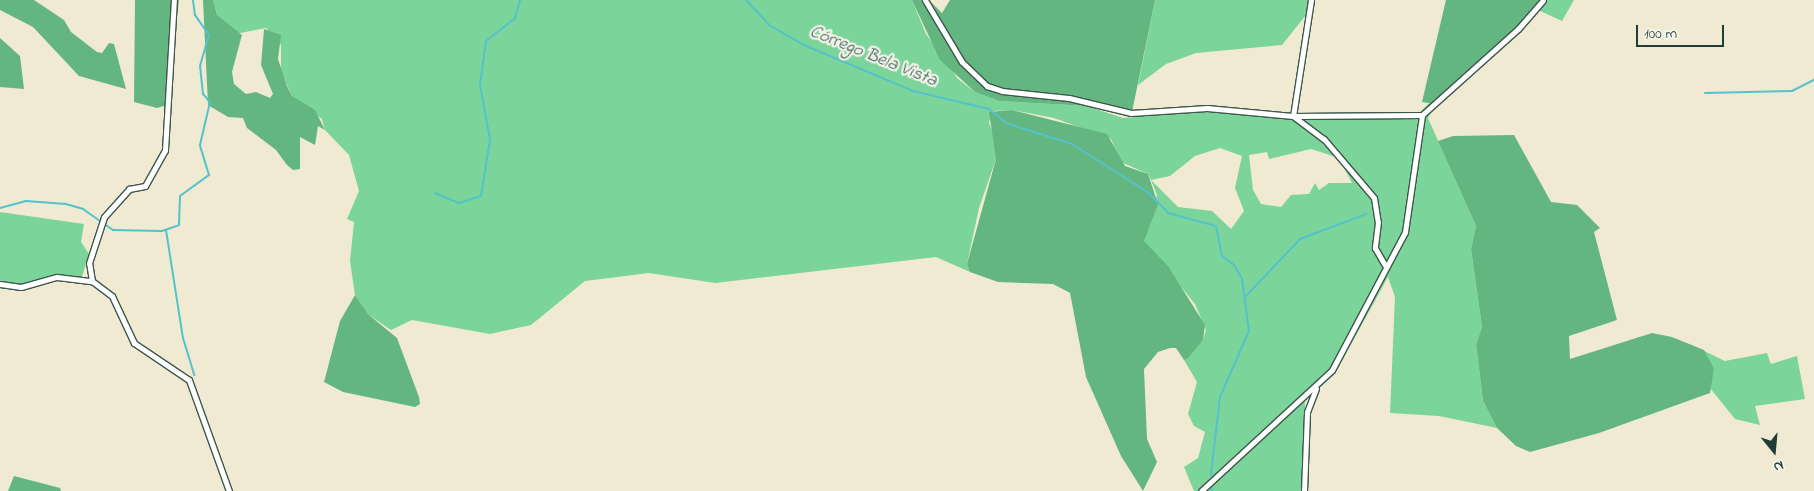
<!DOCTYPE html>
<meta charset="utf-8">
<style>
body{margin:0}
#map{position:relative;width:1814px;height:491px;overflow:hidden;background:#f0ead3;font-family:"Indie Flower",sans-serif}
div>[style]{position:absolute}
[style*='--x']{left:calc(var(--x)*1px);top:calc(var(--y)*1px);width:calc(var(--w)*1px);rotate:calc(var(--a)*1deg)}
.green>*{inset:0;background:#7bd499}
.forest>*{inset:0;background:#64b681}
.stream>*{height:2px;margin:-1px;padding:0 1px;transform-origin:1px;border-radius:1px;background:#54c2cb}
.roads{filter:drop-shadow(1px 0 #3e574c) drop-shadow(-1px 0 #3e574c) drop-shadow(0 1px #3e574c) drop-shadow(0 -1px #3e574c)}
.street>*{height:5px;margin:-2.5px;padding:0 2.5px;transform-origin:2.5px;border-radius:2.5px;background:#fff}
span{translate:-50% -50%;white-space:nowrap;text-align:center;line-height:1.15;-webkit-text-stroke:4.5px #f7f3e8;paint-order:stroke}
.water-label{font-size:18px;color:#2c5e5a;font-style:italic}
.north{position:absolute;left:1749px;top:426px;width:50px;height:50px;-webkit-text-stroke:4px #f7f3e8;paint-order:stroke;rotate:163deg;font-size:14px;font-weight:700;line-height:20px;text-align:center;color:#1f3d34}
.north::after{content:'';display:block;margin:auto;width:18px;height:22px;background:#1f3d34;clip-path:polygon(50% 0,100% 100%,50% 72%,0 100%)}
.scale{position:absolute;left:1636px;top:25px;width:88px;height:22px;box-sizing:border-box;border:2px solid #1f3d34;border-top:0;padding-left:6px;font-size:15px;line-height:18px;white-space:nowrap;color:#1f3d34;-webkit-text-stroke:4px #f7f3e8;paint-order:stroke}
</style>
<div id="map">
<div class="green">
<i style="clip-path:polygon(evenodd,213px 0,912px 0,926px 34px,958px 79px,975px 92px,999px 101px,1087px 106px,1123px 118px,1224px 110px,1273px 118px,1381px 119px,1405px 118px,1419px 113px,1429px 103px,1436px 104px,1428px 118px,1476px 226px,1471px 249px,1482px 327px,1476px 344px,1483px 401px,1497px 428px,1439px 416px,1390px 413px,1395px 297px,1388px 277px,1334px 375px,1305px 400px,1304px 491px,1194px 491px,1184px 467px,1198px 458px,1205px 432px,1194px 426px,1188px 414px,1197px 382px,1184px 360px,1203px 340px,1206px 330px,1195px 304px,1144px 241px,1157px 195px,1151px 180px,1178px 207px,1212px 211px,1231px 229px,1244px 211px,1235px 188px,1242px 156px,1220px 148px,1195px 156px,1170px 176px,1151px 180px,1148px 174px,1121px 162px,1111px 139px,1054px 118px,1012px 110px,993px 111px,989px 122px,997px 146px,996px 159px,979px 208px,967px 264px,970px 272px,936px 257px,715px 283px,649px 273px,585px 281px,531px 325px,490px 334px,412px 320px,391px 330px,369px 315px,355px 295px,350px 261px,354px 222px,347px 219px,359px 191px,349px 155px,325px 130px,322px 119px,292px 96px,281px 71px,281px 45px,266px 28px,235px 34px,217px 15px,213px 0,1311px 149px,1339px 158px,1352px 183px,1329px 183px,1319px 190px,1315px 183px,1309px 194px,1291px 195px,1281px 207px,1261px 204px,1253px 190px,1249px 155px,1267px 152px,1269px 159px,1311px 149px)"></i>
<i style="clip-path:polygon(1155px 0,1312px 0,1306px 15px,1282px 45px,1196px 53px,1166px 64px,1138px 85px)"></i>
<i style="clip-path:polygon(1546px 0,1574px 0,1562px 21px,1538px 10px)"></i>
<i style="clip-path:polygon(0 212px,84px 224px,81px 242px,89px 254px,80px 283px,66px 277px,24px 287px,0 282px)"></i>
<i style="clip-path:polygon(1698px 348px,1725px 361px,1767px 353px,1771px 364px,1797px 356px,1805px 399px,1755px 406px,1760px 425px,1735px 419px,1710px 388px,1714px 369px)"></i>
</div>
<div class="forest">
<i style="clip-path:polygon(0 0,34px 0,64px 20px,71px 32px,97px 52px,102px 53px,109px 43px,114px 44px,126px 89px,79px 76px,33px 27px,0 10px)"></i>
<i style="clip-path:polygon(135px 0,179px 0,167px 105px,157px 108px,134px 102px)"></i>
<i style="clip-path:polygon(203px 0,213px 0,217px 15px,242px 35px,232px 72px,234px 84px,246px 94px,256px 92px,270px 98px,273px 94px,261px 65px,264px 29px,281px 35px,278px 59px,287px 86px,292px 96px,315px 110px,325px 130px,318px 126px,315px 145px,300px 137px,300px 169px,293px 170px,287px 165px,276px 150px,247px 128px,243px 118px,228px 117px,208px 105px)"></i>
<i style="clip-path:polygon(912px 0,929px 0,942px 13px,950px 0,1155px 0,1131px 117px,1087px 106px,999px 101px,975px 92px,940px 60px)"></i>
<i style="clip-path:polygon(1446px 0,1546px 0,1436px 104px,1422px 102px)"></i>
<i style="clip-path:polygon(0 38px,20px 56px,24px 89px,0 87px)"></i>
<i style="clip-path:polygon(1012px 110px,1107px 134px,1125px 166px,1148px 174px,1158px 204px,1144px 241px,1168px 266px,1205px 325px,1203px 340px,1188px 358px,1184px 360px,1176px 348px,1170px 348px,1158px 352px,1144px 369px,1147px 439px,1157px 462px,1143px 491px,1121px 456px,1086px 377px,1070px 293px,1053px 284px,998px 282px,970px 272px,967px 264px,996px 159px,989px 112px)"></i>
<i style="clip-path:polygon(1514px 135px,1551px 202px,1577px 205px,1600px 228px,1594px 232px,1617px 320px,1569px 336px,1570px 359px,1652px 333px,1672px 337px,1704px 350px,1714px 369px,1710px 393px,1599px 433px,1530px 452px,1516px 446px,1497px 428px,1483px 401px,1476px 344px,1482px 327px,1471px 249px,1476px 226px,1438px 141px,1453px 136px)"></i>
<i style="clip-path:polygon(355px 295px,369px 315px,397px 338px,419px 397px,420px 404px,415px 407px,343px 392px,324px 382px,340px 321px)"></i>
<i style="clip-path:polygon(14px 476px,60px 488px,61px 491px,8px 491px)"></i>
</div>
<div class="stream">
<i style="--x:746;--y:0;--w:34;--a:47"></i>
<i style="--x:769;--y:25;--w:40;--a:29.7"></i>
<i style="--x:804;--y:45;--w:118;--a:22.9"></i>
<i style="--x:913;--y:91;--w:78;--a:13.3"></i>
<i style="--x:989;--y:109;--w:22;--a:39"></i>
<i style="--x:1006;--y:123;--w:69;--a:17.7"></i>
<i style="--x:1072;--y:144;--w:91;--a:32.5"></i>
<i style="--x:1149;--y:193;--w:28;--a:46"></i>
<i style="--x:1168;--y:213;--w:50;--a:15.2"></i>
<i style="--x:1216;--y:226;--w:31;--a:79"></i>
<i style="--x:1222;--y:256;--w:15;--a:37"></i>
<i style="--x:1234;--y:265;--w:16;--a:60"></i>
<i style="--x:1242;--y:279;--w:52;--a:82.3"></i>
<i style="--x:1249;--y:331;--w:72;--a:113.7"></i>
<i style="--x:1220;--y:397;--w:79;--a:96.6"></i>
<i style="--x:1705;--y:93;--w:87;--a:-1.3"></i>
<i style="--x:1792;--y:91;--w:25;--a:-27"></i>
<i style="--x:435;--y:193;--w:26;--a:23"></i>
<i style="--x:459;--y:203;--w:23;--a:-18"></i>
<i style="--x:481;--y:196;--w:57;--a:-80.9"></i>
<i style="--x:490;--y:140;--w:56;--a:-100.3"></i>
<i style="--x:480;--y:85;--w:44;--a:-82.2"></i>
<i style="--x:486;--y:41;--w:37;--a:-38"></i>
<i style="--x:515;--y:18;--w:19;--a:-74"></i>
<i style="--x:0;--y:208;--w:27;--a:-15"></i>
<i style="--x:26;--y:201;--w:40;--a:4.3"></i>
<i style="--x:66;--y:204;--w:18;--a:16"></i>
<i style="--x:83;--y:209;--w:37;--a:35"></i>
<i style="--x:113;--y:230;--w:49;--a:1.2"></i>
<i style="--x:162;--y:231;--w:18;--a:-19"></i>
<i style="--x:179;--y:225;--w:29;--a:-88"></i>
<i style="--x:180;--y:196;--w:36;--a:-36"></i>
<i style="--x:209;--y:175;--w:31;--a:-107"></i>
<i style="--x:200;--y:145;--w:44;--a:-76.9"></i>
<i style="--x:210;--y:102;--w:11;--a:-131"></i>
<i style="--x:203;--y:94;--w:28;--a:-96"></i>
<i style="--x:200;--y:66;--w:32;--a:-74"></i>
<i style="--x:209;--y:35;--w:24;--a:-125"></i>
<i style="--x:195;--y:15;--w:15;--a:-98"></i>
<i style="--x:166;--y:230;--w:109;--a:81.1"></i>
<i style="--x:183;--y:338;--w:39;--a:73"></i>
<i style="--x:1246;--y:296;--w:79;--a:-46.5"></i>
<i style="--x:1300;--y:239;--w:71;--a:-20.7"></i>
<i style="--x:1211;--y:484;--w:7;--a:82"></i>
</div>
<div class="roads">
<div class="street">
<i style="--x:925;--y:0;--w:72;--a:59.2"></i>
<i style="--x:962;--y:62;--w:35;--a:44"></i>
<i style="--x:987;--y:86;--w:16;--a:18"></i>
<i style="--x:1002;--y:91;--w:67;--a:6"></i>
<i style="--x:1069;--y:98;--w:64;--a:13.6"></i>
<i style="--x:1131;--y:113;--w:76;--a:-3.8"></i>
<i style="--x:1207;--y:108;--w:86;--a:5.3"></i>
<i style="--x:1293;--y:116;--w:129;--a:-0.4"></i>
<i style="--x:1311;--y:0;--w:117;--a:98.8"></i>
<i style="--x:1293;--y:116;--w:39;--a:37"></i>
<i style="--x:1324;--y:139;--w:77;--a:49.7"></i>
<i style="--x:1374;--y:198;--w:24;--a:81"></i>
<i style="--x:1378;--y:222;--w:26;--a:97"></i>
<i style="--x:1375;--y:248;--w:20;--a:60"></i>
<i style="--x:92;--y:281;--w:18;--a:-99"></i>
<i style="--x:89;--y:263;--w:48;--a:-71.9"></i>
<i style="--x:104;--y:217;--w:38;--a:-48"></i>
<i style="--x:129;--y:189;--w:16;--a:-11"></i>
<i style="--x:145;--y:186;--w:41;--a:-60.9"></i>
<i style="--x:165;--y:150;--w:150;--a:-86.6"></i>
<i style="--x:0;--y:284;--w:21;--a:8"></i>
<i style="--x:21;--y:287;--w:37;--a:-16"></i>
<i style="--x:57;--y:277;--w:35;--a:7"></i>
<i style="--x:92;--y:281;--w:25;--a:37"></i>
<i style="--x:112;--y:296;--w:52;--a:64.9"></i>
<i style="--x:134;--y:343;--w:66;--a:33.9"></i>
<i style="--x:189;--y:380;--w:118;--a:70.2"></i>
<i style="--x:1201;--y:491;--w:178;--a:-42.7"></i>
<i style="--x:1332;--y:370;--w:156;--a:-62.1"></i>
<i style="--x:1405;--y:232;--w:118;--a:-81.7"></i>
<i style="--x:1422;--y:115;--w:129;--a:-41.9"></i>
<i style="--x:1518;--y:29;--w:38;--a:-49"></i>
<i style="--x:1304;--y:491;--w:79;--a:-87.8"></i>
<i style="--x:1307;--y:412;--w:25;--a:-69"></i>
</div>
</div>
<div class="water-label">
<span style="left:873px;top:57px;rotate:22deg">Córrego Bela Vista</span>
</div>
<div class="north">N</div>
<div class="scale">100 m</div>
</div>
